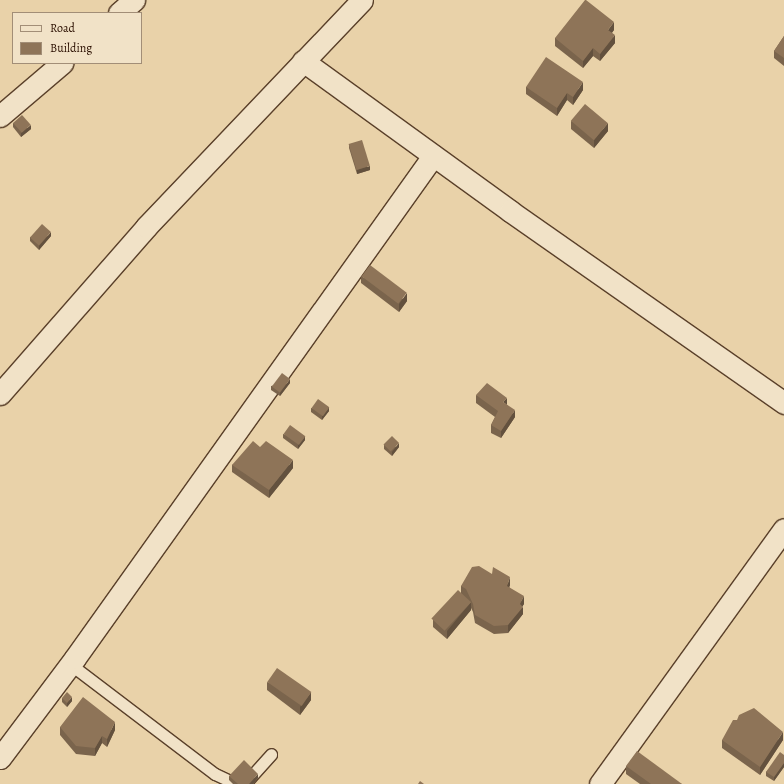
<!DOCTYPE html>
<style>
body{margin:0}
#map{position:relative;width:784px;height:784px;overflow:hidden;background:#e9d2a9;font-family:Alegreya,serif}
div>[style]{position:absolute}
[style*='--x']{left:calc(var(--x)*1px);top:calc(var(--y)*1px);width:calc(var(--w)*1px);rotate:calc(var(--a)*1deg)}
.roads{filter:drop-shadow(1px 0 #5a402a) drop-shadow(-1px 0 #5a402a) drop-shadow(0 1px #5a402a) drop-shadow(0 -1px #5a402a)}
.service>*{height:11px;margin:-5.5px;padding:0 5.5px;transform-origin:5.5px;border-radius:5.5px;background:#f1e2c7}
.minor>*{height:21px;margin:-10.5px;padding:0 10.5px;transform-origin:10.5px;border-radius:10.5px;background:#f1e2c7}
.wall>*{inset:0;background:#7a644c}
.shaded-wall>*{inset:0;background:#63513e}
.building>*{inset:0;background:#8e7458;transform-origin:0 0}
span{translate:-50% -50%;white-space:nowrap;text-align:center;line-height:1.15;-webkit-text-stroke:4px #f1e2c7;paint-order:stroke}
.legend{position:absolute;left:12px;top:12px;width:130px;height:52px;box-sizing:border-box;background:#f1e2c7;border:1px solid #a28e77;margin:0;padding:5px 7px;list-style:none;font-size:12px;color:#2b0f00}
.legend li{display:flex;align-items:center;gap:8px;height:20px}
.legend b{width:20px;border:1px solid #a28e77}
</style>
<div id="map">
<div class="roads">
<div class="service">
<i style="--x:70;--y:664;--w:182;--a:37.2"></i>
<i style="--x:215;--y:774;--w:23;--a:25"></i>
<i style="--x:247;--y:781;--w:36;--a:-48"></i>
</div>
<div class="minor">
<i style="--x:119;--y:13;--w:20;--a:-41"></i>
<i style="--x:303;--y:61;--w:256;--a:35.9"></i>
<i style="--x:510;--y:211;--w:335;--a:35"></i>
<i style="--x:0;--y:116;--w:82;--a:-40.5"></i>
<i style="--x:0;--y:394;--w:222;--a:-48.8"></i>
<i style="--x:146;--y:227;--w:313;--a:-46.4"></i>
<i style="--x:0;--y:758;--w:125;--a:-53.1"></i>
<i style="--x:75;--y:658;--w:617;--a:-54.51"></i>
<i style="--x:600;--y:784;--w:314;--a:-54.2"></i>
</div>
</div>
<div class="wall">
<i style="clip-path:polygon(614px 30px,612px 33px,615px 43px,600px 61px,593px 56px,583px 68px,555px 46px,555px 38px)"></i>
<i style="clip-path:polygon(784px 36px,784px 66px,774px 58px,774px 51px)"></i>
<i style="clip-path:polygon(526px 87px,583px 90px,573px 105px,567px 100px,557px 116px,526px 94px)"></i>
<i style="clip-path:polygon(571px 121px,608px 131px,594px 148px,571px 129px)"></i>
<i style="clip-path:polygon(13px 123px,31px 129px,21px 137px,13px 127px)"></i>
<i style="clip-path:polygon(349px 144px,370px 170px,357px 174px,349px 148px)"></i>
<i style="clip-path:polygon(51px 236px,39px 250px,30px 241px,30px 237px)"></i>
<i style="clip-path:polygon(361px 276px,407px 301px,399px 312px,361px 283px)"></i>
<i style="clip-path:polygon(290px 383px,280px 396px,271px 390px,271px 386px)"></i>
<i style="clip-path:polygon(476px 395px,507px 405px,515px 417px,501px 438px,491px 433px,491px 425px,495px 417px,476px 403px)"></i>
<i style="clip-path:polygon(311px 408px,329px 411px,322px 420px,311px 412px)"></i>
<i style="clip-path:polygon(283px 434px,305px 440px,298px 449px,283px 438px)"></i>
<i style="clip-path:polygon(384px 445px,399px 447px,392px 456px,384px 449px)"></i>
<i style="clip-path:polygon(260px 447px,293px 468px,269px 498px,232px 472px,232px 465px)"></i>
<i style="clip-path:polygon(492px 574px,510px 585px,509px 587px,524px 604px,522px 606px,523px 614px,508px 633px,494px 634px,475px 623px,473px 612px,471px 608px,471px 610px,447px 639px,433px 627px,433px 620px,461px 593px,461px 586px)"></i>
<i style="clip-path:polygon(267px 682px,311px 700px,300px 715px,267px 690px)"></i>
<i style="clip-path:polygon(62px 698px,72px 701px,67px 707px,62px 702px)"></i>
<i style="clip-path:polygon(60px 727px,115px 730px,107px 747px,102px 743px,95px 756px,76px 754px,60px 735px)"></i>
<i style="clip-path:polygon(722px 740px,783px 740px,760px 775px,722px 748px)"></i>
<i style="clip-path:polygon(784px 755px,784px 767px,774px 781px,766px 776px,766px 772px)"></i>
<i style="clip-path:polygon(626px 766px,682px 784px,640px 784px,626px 774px)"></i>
<i style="clip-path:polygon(229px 776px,258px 778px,253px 784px,233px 784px,229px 780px)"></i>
</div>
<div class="shaded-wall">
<i style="clip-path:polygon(614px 22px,614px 30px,608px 37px,608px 30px)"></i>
<i style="clip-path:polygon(615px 35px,615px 43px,600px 61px,600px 54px)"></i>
<i style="clip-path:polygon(593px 48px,593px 56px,583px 68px,583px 61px)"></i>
<i style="clip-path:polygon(583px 82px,583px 90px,573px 105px,573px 97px)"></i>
<i style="clip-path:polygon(567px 93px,567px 100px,557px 116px,557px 108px)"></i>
<i style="clip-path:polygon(608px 123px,608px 131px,594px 148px,594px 140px)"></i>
<i style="clip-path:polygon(31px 125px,31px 129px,21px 137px,21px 133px)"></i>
<i style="clip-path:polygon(370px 166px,370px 170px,357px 174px,357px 170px)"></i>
<i style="clip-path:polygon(51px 232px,51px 236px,39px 250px,39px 246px)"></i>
<i style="clip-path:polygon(407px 293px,407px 301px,399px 312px,399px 304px)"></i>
<i style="clip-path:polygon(290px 379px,290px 383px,280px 396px,280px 393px)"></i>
<i style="clip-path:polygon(507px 398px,507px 405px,503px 402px)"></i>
<i style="clip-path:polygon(329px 407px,329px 411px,322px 420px,322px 416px)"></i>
<i style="clip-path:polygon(515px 410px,515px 417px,501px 438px,501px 431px)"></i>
<i style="clip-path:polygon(305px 436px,305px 440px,298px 449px,298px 445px)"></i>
<i style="clip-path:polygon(399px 443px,399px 447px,392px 456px,392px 452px)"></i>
<i style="clip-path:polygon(293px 460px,293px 468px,269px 498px,269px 490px)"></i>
<i style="clip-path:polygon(510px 577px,510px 585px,507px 594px,507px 586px)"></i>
<i style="clip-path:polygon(524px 596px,524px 604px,521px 609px,523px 607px,523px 614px,508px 633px,508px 625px)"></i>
<i style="clip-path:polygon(471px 602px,471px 610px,447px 639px,447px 631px)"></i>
<i style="clip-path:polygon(311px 692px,311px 700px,300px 715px,300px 707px)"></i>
<i style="clip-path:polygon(72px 697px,72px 701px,67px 707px,67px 703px)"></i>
<i style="clip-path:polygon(115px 722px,115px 730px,107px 747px,107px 739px)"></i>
<i style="clip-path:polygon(783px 732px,783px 740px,760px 775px,760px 767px)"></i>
<i style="clip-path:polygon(102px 736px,102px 743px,95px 756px,95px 748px)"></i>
<i style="clip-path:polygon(784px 763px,784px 767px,774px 781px,774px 777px)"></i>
<i style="clip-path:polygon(258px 774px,258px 778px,253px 784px,249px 784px)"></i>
</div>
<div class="building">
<i style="clip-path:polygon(585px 0,586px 0,614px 22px,608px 30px,615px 35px,600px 54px,593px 48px,583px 61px,555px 38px)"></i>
<i style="clip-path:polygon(784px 36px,784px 58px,774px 51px)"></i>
<i style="clip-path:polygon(546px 57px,583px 82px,573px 97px,567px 93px,557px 108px,526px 87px)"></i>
<i style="left:585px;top:104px;width:30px;height:22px;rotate:40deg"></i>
<i style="left:22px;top:115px;width:13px;height:12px;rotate:48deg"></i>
<i style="left:362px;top:140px;width:27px;height:14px;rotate:73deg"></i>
<i style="left:42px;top:224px;width:12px;height:18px;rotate:42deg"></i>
<i style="left:370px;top:265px;width:46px;height:14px;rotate:37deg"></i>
<i style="left:282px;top:373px;width:10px;height:17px;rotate:37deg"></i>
<i style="clip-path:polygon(487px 383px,507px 398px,503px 402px,515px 410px,501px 431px,491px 425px,498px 411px,476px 395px)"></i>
<i style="left:318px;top:399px;width:14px;height:11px;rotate:36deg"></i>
<i style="left:290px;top:425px;width:19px;height:11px;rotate:36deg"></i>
<i style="left:392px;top:436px;width:10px;height:12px;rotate:45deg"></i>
<i style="clip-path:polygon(253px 441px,260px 447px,266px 441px,293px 460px,269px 490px,232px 465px)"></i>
<i style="clip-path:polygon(479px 566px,492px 574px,493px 567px,510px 577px,507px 586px,524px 596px,520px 604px,523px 607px,508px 625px,494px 626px,475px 615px,473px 604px,466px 589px,461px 586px,472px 567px)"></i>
<i style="left:458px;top:590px;width:18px;height:39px;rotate:43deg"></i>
<i style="left:277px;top:668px;width:42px;height:17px;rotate:35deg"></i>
<i style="clip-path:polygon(67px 692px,72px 697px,67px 703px,62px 698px)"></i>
<i style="clip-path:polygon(83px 697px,115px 722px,107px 739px,102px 736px,95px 748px,76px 746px,60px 727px)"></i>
<i style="clip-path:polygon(754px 708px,783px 732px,760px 767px,722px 740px,733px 720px,737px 720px,739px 715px)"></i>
<i style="clip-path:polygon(637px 751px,682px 784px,651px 784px,626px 766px)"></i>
<i style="clip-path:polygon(780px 752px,784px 755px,784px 763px,774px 777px,766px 772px)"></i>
<i style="clip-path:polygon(244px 760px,258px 774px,249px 784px,238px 784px,229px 776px)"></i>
<i style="clip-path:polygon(420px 781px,424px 784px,418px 784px)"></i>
</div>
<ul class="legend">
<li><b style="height:5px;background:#f1e2c7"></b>Road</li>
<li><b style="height:11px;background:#8e7458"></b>Building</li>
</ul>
</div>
